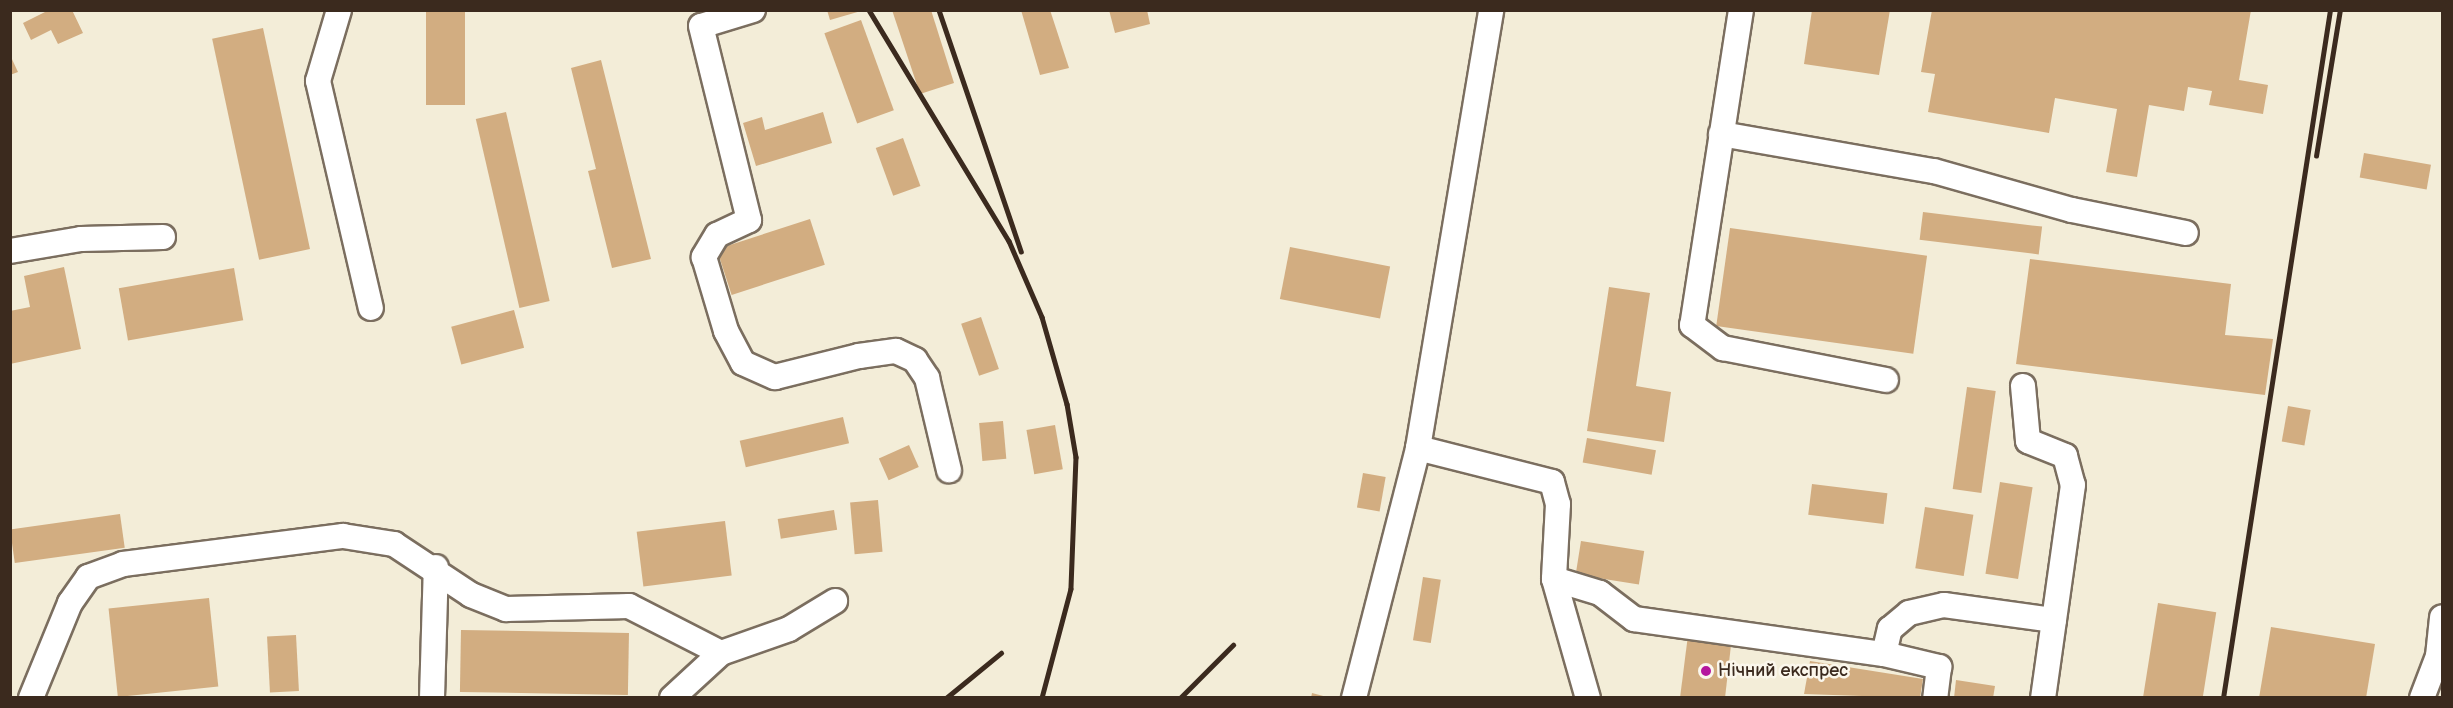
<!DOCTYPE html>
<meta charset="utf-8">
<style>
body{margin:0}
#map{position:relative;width:2453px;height:708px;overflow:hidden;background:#f3edd8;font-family:"Balsamiq Sans",sans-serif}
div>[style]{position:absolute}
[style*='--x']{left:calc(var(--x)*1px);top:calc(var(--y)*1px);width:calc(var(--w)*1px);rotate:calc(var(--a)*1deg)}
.building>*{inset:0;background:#d2ad81;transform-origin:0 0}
.roads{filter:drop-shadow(2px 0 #7b6e5f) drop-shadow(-2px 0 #7b6e5f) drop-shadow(0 2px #7b6e5f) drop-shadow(0 -2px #7b6e5f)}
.minor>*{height:24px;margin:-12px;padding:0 12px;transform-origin:12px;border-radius:12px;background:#fff}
.rail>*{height:4.5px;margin:-2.25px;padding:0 2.25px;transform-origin:2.25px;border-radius:2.25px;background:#3b2a1e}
.dots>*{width:16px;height:16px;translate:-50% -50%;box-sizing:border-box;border:3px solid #fbf7ec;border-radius:50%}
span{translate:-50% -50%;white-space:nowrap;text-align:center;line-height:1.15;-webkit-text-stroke:5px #fbf7ec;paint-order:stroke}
.poi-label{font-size:18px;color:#3b2a1e}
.left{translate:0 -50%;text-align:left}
.frame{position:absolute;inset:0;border:12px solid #3b2a1e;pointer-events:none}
</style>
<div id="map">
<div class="building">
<i style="clip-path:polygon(49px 10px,72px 10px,83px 33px,58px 44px,51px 30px,31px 40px,23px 23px)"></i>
<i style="left:426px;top:10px;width:39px;height:95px"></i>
<i style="clip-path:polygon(827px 10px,861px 10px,861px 11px,830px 20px)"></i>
<i style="clip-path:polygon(892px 10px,931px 10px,954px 83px,920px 94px)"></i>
<i style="clip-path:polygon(1021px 10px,1050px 10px,1069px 68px,1040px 75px)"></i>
<i style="clip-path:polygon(1109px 10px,1147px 10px,1150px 24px,1115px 33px)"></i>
<i style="clip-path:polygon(1812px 10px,1890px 10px,1879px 75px,1804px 64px)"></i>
<i style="clip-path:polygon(1932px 10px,2251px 10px,2239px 80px,2268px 85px,2263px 114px,2209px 105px,2212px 91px,2188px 87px,2184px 111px,2149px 105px,2137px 177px,2106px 172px,2117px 109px,2055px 98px,2049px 133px,1928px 112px,1935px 74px,1921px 72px)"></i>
<i style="left:861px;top:20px;width:96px;height:39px;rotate:70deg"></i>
<i style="left:263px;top:28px;width:226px;height:52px;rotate:78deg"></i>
<i style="clip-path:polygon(10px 55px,18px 72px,10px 75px)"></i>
<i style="clip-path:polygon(601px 60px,651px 259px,612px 268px,588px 171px,596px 169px,571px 68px)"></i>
<i style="left:506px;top:112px;width:194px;height:31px;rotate:77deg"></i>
<i style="clip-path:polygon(823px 112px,832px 143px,756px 166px,743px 123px,762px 117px,765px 130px)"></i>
<i style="left:903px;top:138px;width:51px;height:29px;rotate:70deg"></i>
<i style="left:2364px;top:153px;width:68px;height:25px;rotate:10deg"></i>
<i style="left:1923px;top:212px;width:120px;height:28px;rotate:7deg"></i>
<i style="left:810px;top:219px;width:48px;height:98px;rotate:72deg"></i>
<i style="left:1730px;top:228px;width:199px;height:99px;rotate:8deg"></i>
<i style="left:1290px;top:247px;width:102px;height:53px;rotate:11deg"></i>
<i style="clip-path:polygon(2030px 259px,2231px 284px,2225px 335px,2273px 339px,2265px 395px,2016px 364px)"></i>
<i style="clip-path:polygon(64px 267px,81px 349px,10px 364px,10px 311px,30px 307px,24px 276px)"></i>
<i style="left:234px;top:268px;width:53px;height:117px;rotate:80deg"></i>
<i style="clip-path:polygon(1609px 287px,1650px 293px,1636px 386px,1671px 392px,1664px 442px,1587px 431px)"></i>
<i style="left:514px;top:310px;width:39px;height:65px;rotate:75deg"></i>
<i style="left:981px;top:317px;width:55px;height:21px;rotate:71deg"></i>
<i style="left:1967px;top:387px;width:29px;height:103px;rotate:8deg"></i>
<i style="left:2288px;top:406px;width:23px;height:36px;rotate:10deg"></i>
<i style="left:843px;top:417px;width:27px;height:106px;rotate:77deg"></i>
<i style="left:1003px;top:421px;width:38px;height:24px;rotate:85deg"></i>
<i style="left:1055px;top:425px;width:45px;height:29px;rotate:80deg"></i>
<i style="left:1587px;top:438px;width:70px;height:25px;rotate:10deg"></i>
<i style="left:909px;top:445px;width:24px;height:33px;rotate:66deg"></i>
<i style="left:1363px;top:473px;width:23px;height:35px;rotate:10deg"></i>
<i style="left:2000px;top:482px;width:33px;height:93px;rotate:9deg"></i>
<i style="left:1812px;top:484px;width:76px;height:31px;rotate:7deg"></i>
<i style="left:878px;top:500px;width:52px;height:28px;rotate:85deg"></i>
<i style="left:1925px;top:507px;width:49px;height:62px;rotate:9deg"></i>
<i style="left:834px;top:510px;width:20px;height:57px;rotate:81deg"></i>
<i style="left:120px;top:514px;width:34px;height:111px;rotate:82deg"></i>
<i style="left:725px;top:521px;width:55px;height:89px;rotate:83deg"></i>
<i style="left:1581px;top:541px;width:64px;height:34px;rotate:9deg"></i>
<i style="left:1423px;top:577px;width:18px;height:64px;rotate:9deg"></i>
<i style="left:209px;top:598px;width:89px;height:101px;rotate:84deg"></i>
<i style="left:2158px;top:603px;width:59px;height:96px;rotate:9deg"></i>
<i style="clip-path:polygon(2271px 627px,2375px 644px,2366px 698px,2259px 698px)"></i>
<i style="left:461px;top:630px;width:168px;height:62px;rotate:1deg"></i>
<i style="left:296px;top:635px;width:56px;height:29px;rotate:87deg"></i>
<i style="clip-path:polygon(1688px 635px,1731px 645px,1725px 698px,1680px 698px)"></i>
<i style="clip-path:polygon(1810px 661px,1923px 679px,1920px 698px,1804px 694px)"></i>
<i style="clip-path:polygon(1956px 680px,1995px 686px,1993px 698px,1954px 698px)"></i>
<i style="clip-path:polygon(1312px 693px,1327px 697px,1327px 698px,1311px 698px)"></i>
</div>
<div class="roads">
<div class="minor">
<i style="--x:339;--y:10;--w:74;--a:106.5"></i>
<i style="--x:318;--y:81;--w:233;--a:76.9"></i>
<i style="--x:753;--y:10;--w:54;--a:162.9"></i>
<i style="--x:701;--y:26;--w:200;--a:76.1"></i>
<i style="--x:749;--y:220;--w:35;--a:155"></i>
<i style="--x:717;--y:235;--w:26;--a:121"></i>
<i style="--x:704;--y:257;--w:77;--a:73.4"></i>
<i style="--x:726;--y:331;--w:36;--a:62"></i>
<i style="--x:743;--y:363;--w:35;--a:24"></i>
<i style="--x:775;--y:377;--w:87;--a:-14"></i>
<i style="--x:859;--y:356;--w:37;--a:-8"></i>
<i style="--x:896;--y:351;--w:21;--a:25"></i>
<i style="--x:915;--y:360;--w:22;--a:56"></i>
<i style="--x:927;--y:378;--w:95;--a:76.6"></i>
<i style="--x:1741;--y:10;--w:319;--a:98.8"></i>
<i style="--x:1692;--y:325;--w:39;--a:37"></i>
<i style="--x:1723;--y:348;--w:166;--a:11.1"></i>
<i style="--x:1721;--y:134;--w:216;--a:9.9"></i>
<i style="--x:1934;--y:171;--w:143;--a:15.8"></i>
<i style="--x:2072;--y:210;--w:116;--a:11.4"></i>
<i style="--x:10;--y:251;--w:72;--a:-9.6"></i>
<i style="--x:81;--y:239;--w:82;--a:-1.4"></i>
<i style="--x:2023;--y:386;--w:55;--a:84.8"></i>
<i style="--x:2028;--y:441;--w:40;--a:22"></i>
<i style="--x:2065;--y:456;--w:30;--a:75"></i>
<i style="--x:2073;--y:485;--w:215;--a:98"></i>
<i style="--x:1418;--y:448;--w:138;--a:14.2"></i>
<i style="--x:1552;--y:482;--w:23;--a:75"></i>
<i style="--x:1558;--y:504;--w:75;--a:93.1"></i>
<i style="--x:1554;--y:579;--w:124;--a:74.1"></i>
<i style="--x:1554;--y:579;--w:48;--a:16.9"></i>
<i style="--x:1600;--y:593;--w:43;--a:37.4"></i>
<i style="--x:1634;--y:619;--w:252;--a:8"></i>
<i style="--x:1884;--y:654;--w:26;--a:-77"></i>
<i style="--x:1890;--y:629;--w:25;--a:-40"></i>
<i style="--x:1909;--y:613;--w:36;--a:-13"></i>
<i style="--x:1944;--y:605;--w:111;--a:7.8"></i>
<i style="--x:1884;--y:654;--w:57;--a:13.3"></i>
<i style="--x:1939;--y:667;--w:31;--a:97"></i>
<i style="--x:31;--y:698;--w:103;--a:-67.7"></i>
<i style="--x:70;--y:603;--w:32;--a:-55"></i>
<i style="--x:88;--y:577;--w:37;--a:-20"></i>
<i style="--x:123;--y:564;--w:222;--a:-7.3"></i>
<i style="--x:343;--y:536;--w:52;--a:8.9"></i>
<i style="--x:394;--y:544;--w:92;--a:33.5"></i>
<i style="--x:471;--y:595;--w:38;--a:22"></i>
<i style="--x:506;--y:609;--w:123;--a:-1.4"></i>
<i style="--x:629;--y:606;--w:103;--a:27.1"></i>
<i style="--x:721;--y:653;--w:72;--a:-19.4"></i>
<i style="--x:789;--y:629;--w:54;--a:-31.3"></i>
<i style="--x:432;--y:698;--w:131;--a:-88.3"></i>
<i style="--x:672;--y:698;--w:67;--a:-42.6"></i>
<i style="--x:1354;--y:698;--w:258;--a:-75.6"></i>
<i style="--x:1418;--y:448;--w:444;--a:-80.5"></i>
<i style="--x:2422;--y:698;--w:45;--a:-69.1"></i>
<i style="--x:2438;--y:656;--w:39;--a:-84"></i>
</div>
</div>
<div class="rail">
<i style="--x:869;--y:10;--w:270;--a:58.8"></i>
<i style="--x:1009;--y:241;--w:83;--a:66.5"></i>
<i style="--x:1042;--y:317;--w:91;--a:74"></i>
<i style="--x:1067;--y:404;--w:54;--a:80.4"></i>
<i style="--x:1076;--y:457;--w:132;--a:92.2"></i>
<i style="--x:1071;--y:589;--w:113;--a:104.9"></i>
<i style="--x:939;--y:10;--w:255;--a:71.2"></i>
<i style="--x:2316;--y:156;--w:148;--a:-80.7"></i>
<i style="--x:946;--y:698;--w:71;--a:-39.3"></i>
<i style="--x:1180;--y:698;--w:75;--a:-45"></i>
<i style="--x:2223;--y:698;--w:696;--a:-81.16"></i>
</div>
<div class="dots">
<i style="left:1706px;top:671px;background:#b5179e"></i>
</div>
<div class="poi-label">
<span class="left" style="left:1718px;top:671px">Нічний експрес</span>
</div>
<div class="frame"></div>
</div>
